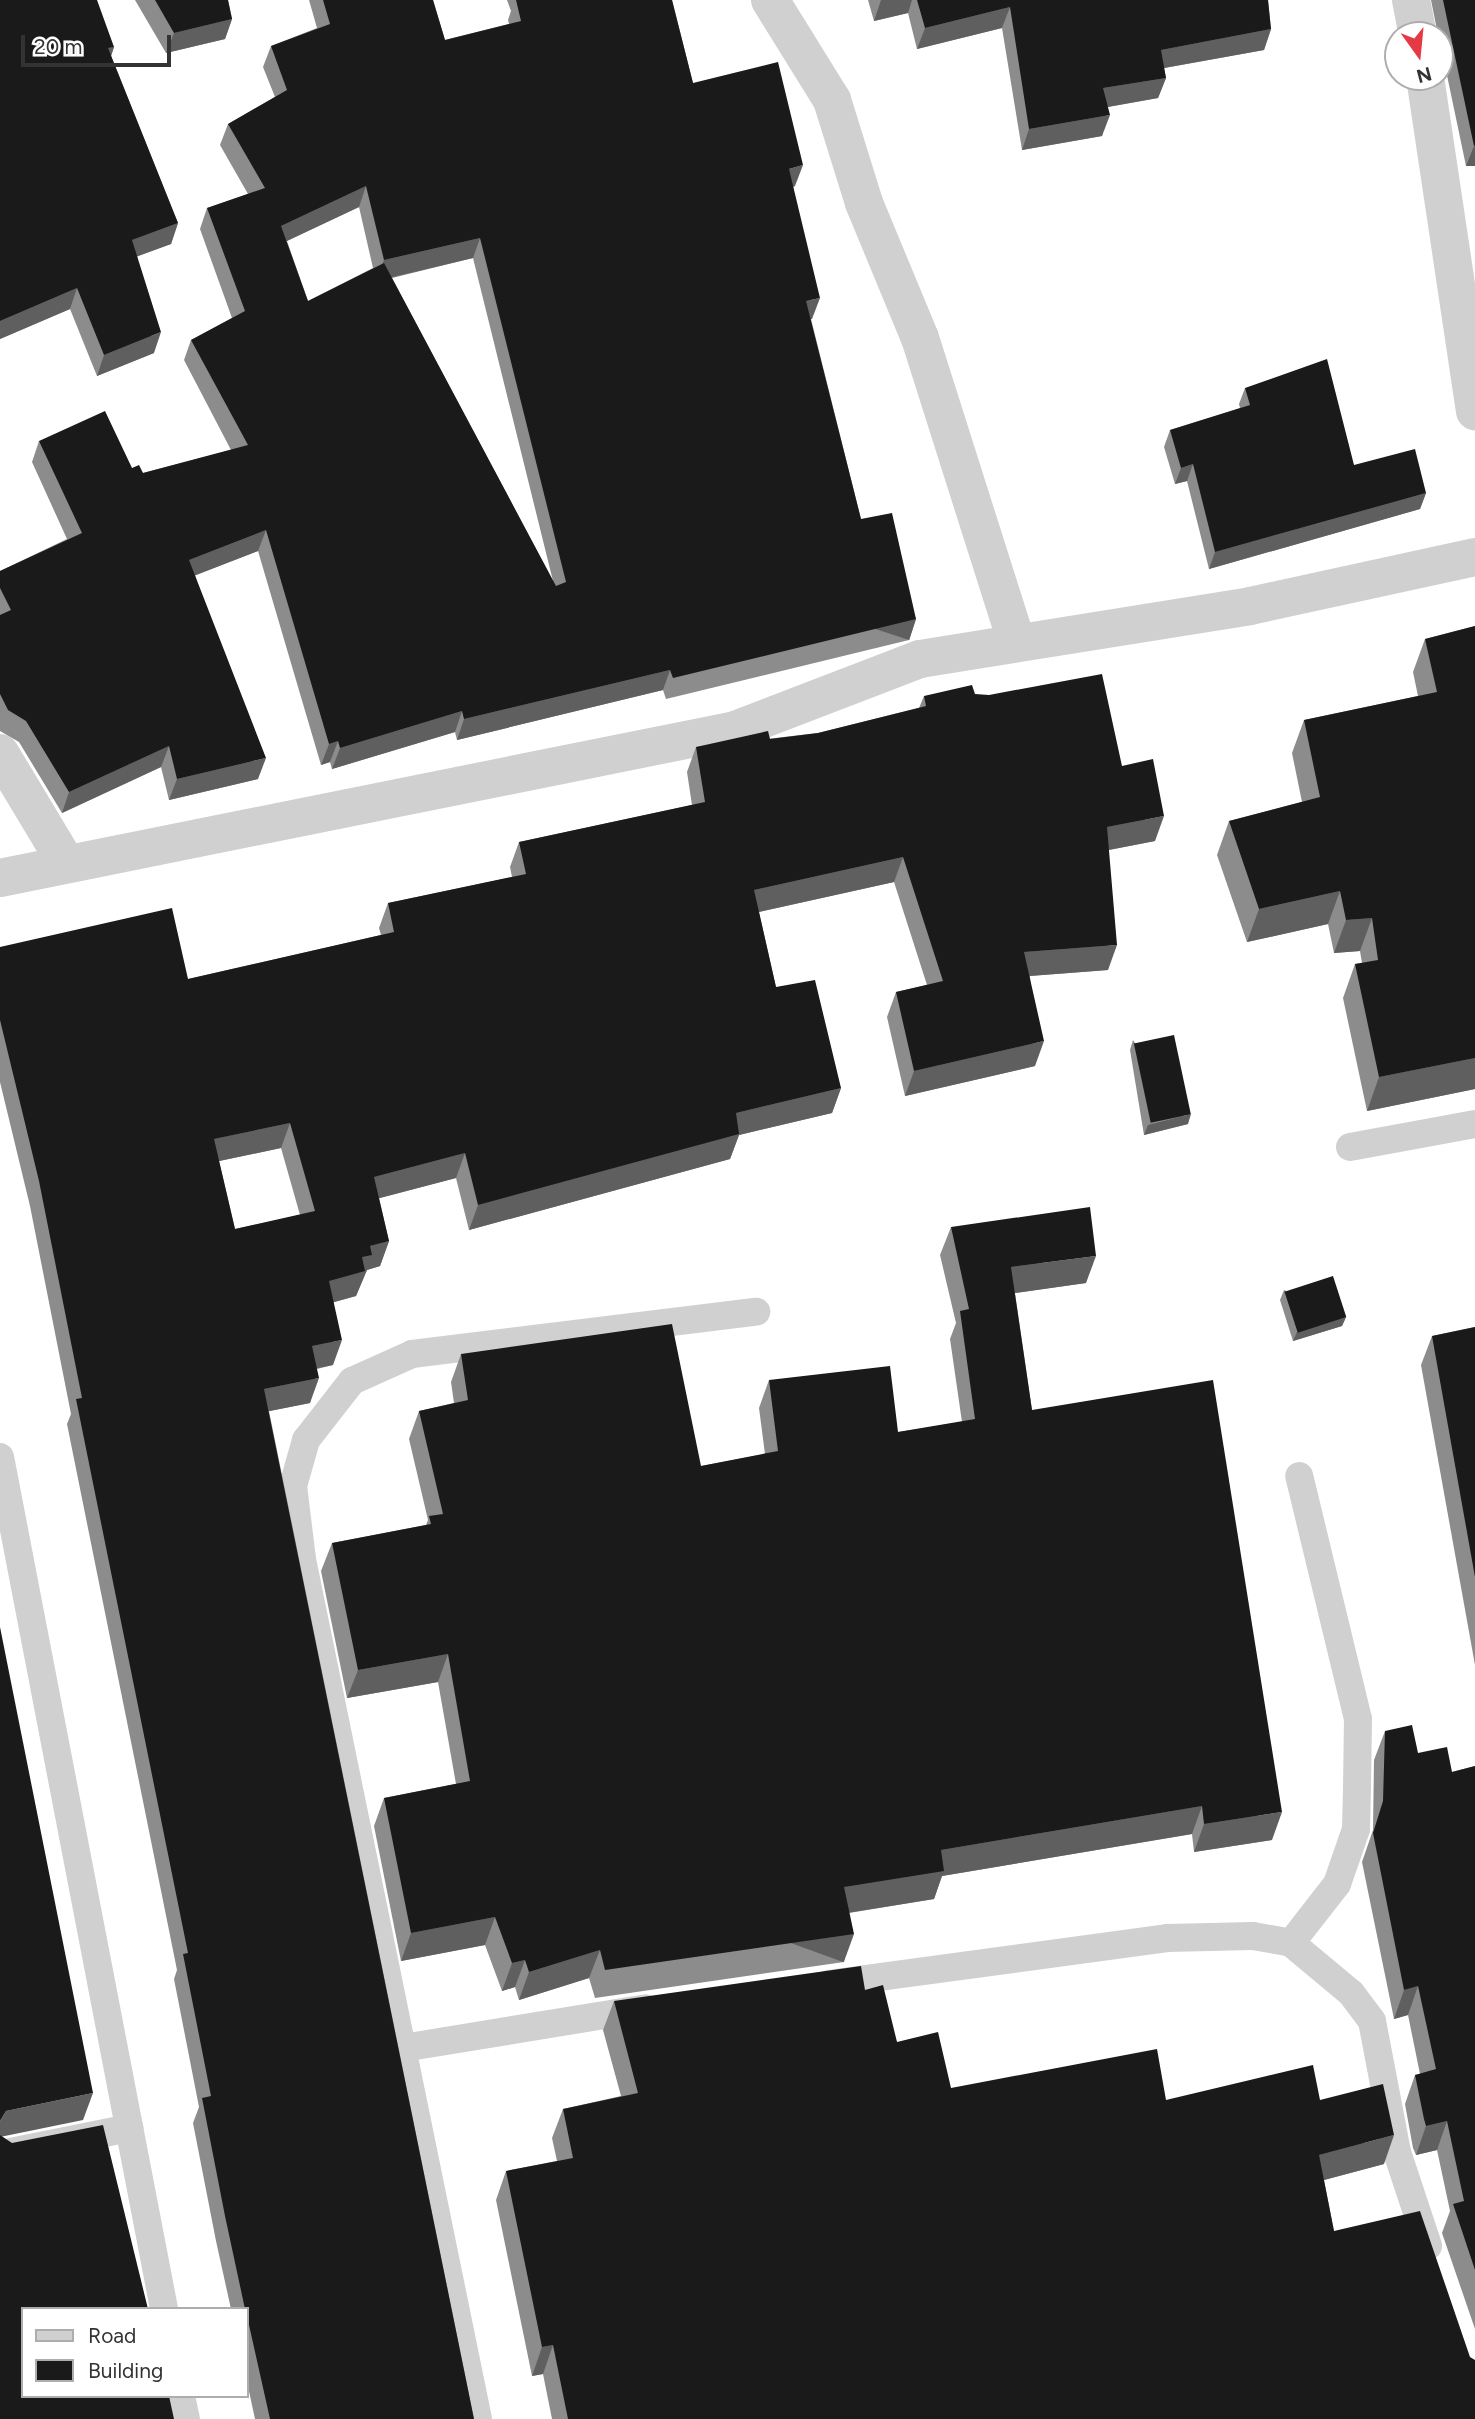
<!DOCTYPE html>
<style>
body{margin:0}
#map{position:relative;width:1475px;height:2419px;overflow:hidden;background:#fff;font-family:Figtree,sans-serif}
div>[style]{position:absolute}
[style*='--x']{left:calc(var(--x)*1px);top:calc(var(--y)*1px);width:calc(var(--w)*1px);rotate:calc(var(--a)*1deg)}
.service>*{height:28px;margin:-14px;padding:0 14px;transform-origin:14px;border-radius:14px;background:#d0d0d0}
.minor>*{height:38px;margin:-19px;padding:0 19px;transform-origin:19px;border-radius:19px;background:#d0d0d0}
.wall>*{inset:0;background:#8c8c8c}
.shaded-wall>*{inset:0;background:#5f5f5f;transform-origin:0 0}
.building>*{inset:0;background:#1a1a1a;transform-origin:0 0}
span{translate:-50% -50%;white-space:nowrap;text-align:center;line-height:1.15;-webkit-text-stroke:7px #fff;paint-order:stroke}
.legend{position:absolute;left:21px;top:2307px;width:228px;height:91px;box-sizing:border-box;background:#fff;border:2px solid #adadad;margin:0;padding:9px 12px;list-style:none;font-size:21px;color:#333}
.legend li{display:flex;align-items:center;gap:14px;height:35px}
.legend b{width:35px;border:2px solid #adadad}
.north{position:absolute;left:1384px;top:21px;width:70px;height:70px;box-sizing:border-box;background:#fff;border:2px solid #adadad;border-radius:50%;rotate:165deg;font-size:19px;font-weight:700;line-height:28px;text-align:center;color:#333}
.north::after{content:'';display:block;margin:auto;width:24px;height:32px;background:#e63946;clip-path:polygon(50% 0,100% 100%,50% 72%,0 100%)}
.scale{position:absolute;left:21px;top:35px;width:150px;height:32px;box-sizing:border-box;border:4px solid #333;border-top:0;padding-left:9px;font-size:21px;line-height:24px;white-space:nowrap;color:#333;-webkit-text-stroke:5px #fff;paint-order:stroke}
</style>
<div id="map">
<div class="service">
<i style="--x:1350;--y:1147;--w:127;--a:-10.4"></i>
<i style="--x:0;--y:1457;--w:868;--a:79.1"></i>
<i style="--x:1291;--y:1943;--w:75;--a:-52.1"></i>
<i style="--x:1337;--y:1884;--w:58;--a:-70.9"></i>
<i style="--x:1356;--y:1829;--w:40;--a:-88.6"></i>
<i style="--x:1357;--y:1789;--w:70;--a:-89.2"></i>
<i style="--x:1358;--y:1719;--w:250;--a:-103.6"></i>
<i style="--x:828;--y:1984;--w:342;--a:-7.7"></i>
<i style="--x:1167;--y:1938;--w:86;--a:-1.3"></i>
<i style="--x:1253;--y:1936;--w:39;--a:10"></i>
<i style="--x:1291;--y:1943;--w:78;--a:39.8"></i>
<i style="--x:1351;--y:1993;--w:35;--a:53"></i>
<i style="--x:1372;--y:2021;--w:133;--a:79.2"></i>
<i style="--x:1397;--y:2152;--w:99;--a:71.7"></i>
<i style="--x:403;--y:2048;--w:246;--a:-9.3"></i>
<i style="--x:0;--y:2154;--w:132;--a:-11.4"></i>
<i style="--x:181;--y:2396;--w:24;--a:78"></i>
<i style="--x:478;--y:2419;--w:878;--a:-101.57"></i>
<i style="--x:302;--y:1559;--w:74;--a:-97"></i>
<i style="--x:293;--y:1486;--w:48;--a:-74.2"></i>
<i style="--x:306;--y:1440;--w:75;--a:-52.1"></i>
<i style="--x:352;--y:1381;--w:66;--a:-24.2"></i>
<i style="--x:412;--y:1354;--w:347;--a:-7"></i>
</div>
<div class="minor">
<i style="--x:770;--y:0;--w:118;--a:58.2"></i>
<i style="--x:832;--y:100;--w:108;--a:72.7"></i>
<i style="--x:864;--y:203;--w:146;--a:67.5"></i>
<i style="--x:920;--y:338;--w:318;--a:72.4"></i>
<i style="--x:1411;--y:0;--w:36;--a:79"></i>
<i style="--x:1425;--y:77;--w:338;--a:81.5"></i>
<i style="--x:0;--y:753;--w:128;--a:59"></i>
<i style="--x:0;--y:878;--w:750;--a:-11.38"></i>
<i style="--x:735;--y:730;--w:198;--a:-21"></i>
<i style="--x:920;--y:659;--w:334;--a:-9.1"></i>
<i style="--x:1250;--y:606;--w:230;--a:-12.3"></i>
</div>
<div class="wall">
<i style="clip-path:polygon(0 0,114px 47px,111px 56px,178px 223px,171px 244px,137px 256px,154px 353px,97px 376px,70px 309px,0 339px)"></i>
<i style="clip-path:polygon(135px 0,228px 0,232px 19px,225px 39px,166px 53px)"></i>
<i style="clip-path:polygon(evenodd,309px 0,433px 0,445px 40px,509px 24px,508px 20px,511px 11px,507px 0,672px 0,693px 83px,795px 186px,793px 187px,812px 319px,811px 319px,861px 519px,916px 619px,909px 640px,666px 699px,663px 690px,457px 740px,455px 732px,332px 769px,330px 762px,321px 765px,258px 551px,195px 575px,258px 779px,169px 800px,161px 767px,62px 813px,19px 742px,0 731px,0 571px,67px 539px,32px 462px,39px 441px,132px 468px,143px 473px,231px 450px,184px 360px,191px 340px,232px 318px,200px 229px,207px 208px,248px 194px,220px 145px,228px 124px,275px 97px,263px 67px,271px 46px,317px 28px,309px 0,359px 207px,373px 268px,308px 301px,287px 241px,359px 207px,309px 0,473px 258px,553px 581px,392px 278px,473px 258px)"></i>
<i style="clip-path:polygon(868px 0,1268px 0,1271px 29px,1264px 50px,1164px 68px,1166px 78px,1158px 98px,1108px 107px,1102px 136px,1022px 150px,1002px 28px,917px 49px,908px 13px,874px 21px)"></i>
<i style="clip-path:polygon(1431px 0,1475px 0,1475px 166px,1466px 166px,1440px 42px,1440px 35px,1438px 35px)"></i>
<i style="clip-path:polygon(1245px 388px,1354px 465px,1426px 493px,1420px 509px,1209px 569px,1187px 481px,1175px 484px,1164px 447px,1170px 430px,1240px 408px,1239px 404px)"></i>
<i style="clip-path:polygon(1475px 626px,1475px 1089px,1367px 1111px,1343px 998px,1355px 964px,1362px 963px,1360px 951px,1334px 953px,1328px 924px,1247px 942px,1217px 855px,1229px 821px,1302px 802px,1292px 753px,1304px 720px,1418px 696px,1413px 672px,1425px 639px)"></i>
<i style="clip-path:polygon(evenodd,975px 694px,1122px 766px,1155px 841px,1109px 850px,1108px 970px,1030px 976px,1035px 1066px,905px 1096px,887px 1017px,896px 992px,927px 985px,894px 882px,759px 912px,776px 987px,841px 1088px,832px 1113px,739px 1135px,730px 1159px,469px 1230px,456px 1178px,379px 1198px,389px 1241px,380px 1266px,367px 1270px,356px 1296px,334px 1302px,333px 1365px,317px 1369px,310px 1403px,269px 1411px,474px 2419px,255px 2419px,247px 2382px,247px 2309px,231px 2309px,216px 2241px,193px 2123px,199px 2107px,174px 1979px,177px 1970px,67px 1424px,71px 1414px,30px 1206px,0 1082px,0 947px,188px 979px,381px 935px,379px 928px,388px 903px,512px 877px,510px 867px,519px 842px,692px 805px,687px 772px,696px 747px,818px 733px,919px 708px,924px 696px,975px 694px,281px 1148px,300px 1215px,235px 1229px,219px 1161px,281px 1148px)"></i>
<i style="clip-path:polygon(1133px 1040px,1188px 1124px,1144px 1135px,1130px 1050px)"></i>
<i style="clip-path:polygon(951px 1227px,1086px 1283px,1015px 1293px,1032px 1410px,1272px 1840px,1194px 1852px,1192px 1834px,942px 1876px,934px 1899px,849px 1913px,844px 1962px,595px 1998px,589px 1978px,519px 2000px,515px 1987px,502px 1991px,485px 1945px,401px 1961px,374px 1826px,384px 1798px,456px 1784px,438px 1682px,347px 1698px,321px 1571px,332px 1543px,426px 1525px,428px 1520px,409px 1439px,419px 1411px,454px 1403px,451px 1382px,461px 1354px,701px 1466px,765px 1454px,759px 1408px,769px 1380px,898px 1432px,962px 1422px,950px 1339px,956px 1323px,940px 1255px)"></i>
<i style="clip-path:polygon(1284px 1290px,1346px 1317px,1342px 1326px,1293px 1341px,1280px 1300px)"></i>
<i style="clip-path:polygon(1475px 1327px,1475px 1665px,1421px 1365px,1432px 1336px)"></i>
<i style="clip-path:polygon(1385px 1731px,1418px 1753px,1452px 1772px,1475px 1766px,1475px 2329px,1442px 2233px,1450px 2211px,1437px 2150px,1416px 2155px,1413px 2148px,1405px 2104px,1415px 2075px,1420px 2074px,1408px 2015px,1394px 2019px,1362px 1862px,1373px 1830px,1374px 1760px)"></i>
<i style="clip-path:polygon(865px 1990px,897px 2042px,951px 2088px,1166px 2100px,1320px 2100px,1384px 2164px,1324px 2180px,1334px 2231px,1475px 2419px,552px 2419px,543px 2374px,532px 2376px,496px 2200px,506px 2171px,557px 2161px,552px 2138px,563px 2109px,621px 2096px,603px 2030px,614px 2001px)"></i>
</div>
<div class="shaded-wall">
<i style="clip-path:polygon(881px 0,912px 0,908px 13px,874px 21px)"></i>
<i style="clip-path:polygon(1010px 7px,1002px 28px,917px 49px,925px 28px)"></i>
<i style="clip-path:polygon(232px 19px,225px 39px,166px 53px,174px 33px)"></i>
<i style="clip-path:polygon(1271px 29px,1264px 50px,1153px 70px,1161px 50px)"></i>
<i style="clip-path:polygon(114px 47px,107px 68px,108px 48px)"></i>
<i style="clip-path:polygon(1166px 78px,1158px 98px,1096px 109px,1103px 88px)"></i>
<i style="clip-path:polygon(1110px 115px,1102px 136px,1022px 150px,1029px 129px)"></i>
<i style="clip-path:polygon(1475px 145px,1475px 166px,1466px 166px,1474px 146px)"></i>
<i style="clip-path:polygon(803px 165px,795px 186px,782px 190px,789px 169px)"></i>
<i style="clip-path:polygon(366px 186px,359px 207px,274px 247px,281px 226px)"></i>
<i style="clip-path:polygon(178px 223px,171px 244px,125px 261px,132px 240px)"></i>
<i style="clip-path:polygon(480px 238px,473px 258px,376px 281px,384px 260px)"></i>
<i style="clip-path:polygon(77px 288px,70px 309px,0 339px,0 321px)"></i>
<i style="clip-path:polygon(820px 298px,812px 319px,798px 322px,806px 301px)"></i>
<i style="clip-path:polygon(161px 332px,154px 353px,97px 376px,104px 355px)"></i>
<i style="clip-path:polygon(1193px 464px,1187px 481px,1175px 484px,1181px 468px)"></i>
<i style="clip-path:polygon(1426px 493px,1420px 509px,1209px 569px,1215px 552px)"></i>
<i style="clip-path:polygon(266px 530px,258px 551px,181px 581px,189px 560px)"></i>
<i style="left:916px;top:619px;width:22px;height:250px;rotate:108deg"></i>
<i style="clip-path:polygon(670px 670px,663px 690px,457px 740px,464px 719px)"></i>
<i style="clip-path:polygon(462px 711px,455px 732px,332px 769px,340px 748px)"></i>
<i style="clip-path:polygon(338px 741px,330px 762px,321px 765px,329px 744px)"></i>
<i style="clip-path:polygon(169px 746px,161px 767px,62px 813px,69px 792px)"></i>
<i style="clip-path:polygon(266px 758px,258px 779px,169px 800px,177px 779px)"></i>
<i style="clip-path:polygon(1164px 816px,1155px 841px,1098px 852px,1107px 827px)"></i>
<i style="clip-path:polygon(903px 857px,894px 882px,745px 915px,754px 890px)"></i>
<i style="clip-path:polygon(1340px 891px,1328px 924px,1247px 942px,1259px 909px)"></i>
<i style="clip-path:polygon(1372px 918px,1360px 951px,1334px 953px,1346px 920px)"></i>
<i style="clip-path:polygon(1117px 945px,1108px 970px,1015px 977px,1024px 952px)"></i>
<i style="clip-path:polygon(1044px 1041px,1035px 1066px,905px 1096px,914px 1071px)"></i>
<i style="clip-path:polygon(1475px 1058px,1475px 1089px,1367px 1111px,1379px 1077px)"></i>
<i style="clip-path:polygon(841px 1088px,832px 1113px,739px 1135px,730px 1159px,469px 1230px,478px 1205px,736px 1113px)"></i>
<i style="clip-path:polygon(1191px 1114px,1188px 1124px,1144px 1135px,1148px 1125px)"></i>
<i style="clip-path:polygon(290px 1123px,281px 1148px,205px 1164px,214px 1139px)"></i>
<i style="clip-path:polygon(465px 1153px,456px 1178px,365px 1202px,374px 1177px)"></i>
<i style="clip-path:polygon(389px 1241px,380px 1266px,367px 1270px,356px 1296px,320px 1306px,329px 1281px,370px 1246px)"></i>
<i style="clip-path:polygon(1096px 1256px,1086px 1283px,1001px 1295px,1011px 1267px)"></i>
<i style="clip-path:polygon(1346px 1317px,1342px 1326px,1293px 1341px,1297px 1332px)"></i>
<i style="clip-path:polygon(342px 1340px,333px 1365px,303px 1371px,312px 1346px)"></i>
<i style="clip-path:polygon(319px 1378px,310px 1403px,255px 1414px,264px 1389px)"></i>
<i style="clip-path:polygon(448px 1654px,438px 1682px,347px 1698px,358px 1670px)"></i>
<i style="clip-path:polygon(1202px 1806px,1192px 1834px,942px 1876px,934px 1899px,834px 1915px,844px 1887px,941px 1850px)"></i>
<i style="clip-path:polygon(1282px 1812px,1272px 1840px,1194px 1852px,1204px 1824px)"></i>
<i style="clip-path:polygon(495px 1917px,485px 1945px,401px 1961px,411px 1933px)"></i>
<i style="left:854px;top:1934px;width:30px;height:252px;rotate:110deg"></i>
<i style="clip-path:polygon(600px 1950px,589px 1978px,519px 2000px,529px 1972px)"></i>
<i style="clip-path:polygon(525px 1960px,515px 1987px,502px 1991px,512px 1963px)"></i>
<i style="clip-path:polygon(1418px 1986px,1408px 2015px,1394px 2019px,1404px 1990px)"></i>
<i style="clip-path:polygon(93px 2093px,83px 2120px,0 2137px,0 2121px,6px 2111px)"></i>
<i style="clip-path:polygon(1447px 2121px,1437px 2150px,1416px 2155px,1426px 2126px)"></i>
<i style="clip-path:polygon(1394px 2135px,1384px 2164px,1309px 2184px,1319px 2155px)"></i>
<i style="clip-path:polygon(553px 2345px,543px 2374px,532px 2376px,542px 2347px)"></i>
</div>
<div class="building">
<i style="clip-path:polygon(0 0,97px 0,114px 47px,108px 48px,178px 223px,132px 240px,161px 332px,104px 355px,77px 288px,0 321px)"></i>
<i style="clip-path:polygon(155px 0,228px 0,232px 19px,174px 33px)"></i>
<i style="clip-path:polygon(evenodd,323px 0,433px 0,445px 40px,521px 21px,516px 0,672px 0,693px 83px,778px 62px,803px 165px,789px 169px,820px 298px,806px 301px,861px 519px,892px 513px,916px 619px,673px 678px,670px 670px,464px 719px,462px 711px,340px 748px,338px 741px,329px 744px,266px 530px,189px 560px,266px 758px,177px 779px,169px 746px,69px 792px,26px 721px,8px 710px,0 694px,0 615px,11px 610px,0 588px,0 571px,82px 533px,39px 441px,105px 411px,132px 468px,139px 465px,143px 473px,248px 445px,191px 340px,245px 311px,207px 208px,265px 188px,228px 124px,287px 90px,271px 46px,330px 24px,323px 0,366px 186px,384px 260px,480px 238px,566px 582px,556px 586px,384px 263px,308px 301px,281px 226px,366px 186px)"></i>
<i style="clip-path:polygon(917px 0,1268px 0,1271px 29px,1161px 50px,1166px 78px,1103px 88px,1110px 115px,1029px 129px,1010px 7px,925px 28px)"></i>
<i style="clip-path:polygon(1443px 0,1475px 0,1475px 145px,1474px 146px)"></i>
<i style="clip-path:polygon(1327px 359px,1354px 465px,1415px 449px,1426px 493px,1215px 552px,1193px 464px,1181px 468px,1170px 430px,1250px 405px,1245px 388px)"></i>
<i style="clip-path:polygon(1475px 626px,1475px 1058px,1379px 1077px,1355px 964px,1378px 960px,1372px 918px,1346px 920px,1340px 891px,1259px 909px,1229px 821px,1320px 797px,1304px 720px,1437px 692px,1425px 639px)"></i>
<i style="clip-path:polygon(evenodd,1102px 674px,1122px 766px,1153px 759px,1164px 816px,1107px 827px,1117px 945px,1024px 952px,1044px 1041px,914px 1071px,896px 992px,943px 981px,903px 857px,754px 890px,776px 987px,815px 980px,841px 1088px,736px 1113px,739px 1134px,478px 1205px,465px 1153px,374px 1177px,389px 1241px,370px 1246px,372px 1255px,362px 1257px,365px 1271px,329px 1281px,342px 1340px,312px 1346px,319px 1378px,264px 1389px,474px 2419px,270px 2419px,247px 2316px,247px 2309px,245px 2309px,225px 2216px,202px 2098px,211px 2096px,183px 1954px,188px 1953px,76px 1399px,82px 1398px,39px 1181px,0 1020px,0 947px,172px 908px,188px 979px,394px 932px,388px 903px,526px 874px,519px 842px,705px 802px,696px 747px,768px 731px,770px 739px,818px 733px,926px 706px,924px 696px,972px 685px,975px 694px,989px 695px,1102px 674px,290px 1123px,315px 1211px,235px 1229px,214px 1139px,290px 1123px)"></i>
<i style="left:1174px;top:1035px;width:81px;height:41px;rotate:78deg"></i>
<i style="clip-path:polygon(1090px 1207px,1096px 1256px,1011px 1267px,1032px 1410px,1213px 1380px,1282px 1812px,1204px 1824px,1202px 1806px,941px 1850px,944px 1871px,844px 1887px,854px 1934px,605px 1970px,600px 1950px,529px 1972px,525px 1960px,512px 1963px,495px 1917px,411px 1933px,384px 1798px,470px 1781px,448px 1654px,358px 1670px,332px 1543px,431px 1524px,429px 1516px,443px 1514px,419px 1411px,468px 1400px,461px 1354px,672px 1324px,701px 1466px,778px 1451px,769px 1380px,890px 1366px,898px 1432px,975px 1419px,960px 1311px,969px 1309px,951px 1227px)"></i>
<i style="left:1333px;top:1276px;width:43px;height:51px;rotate:72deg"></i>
<i style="clip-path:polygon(1475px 1327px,1475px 1577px,1432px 1336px)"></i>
<i style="clip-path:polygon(0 1627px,93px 2093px,6px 2111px,0 2121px)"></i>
<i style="clip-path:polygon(1412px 1725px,1418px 1753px,1447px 1747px,1452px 1772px,1475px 1766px,1475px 2270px,1453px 2204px,1464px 2201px,1447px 2121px,1426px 2126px,1424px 2119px,1415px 2075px,1436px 2069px,1418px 1986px,1404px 1990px,1373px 1833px,1383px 1801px,1385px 1731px)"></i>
<i style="clip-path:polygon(861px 1966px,865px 1990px,883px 1985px,897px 2042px,938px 2032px,951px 2088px,1157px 2049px,1166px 2100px,1313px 2065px,1320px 2100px,1383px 2084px,1394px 2135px,1319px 2155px,1334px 2231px,1420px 2211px,1470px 2357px,1475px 2360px,1475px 2419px,568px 2419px,553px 2345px,542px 2347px,506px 2171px,573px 2158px,563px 2109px,638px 2093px,614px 2001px)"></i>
<i style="clip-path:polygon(103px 2125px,148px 2309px,23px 2309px,23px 2396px,169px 2396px,174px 2419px,0 2419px,0 2135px,12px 2143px)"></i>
</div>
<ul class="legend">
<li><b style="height:9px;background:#d0d0d0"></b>Road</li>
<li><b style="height:19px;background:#1a1a1a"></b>Building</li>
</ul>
<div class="north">N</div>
<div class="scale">20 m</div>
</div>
